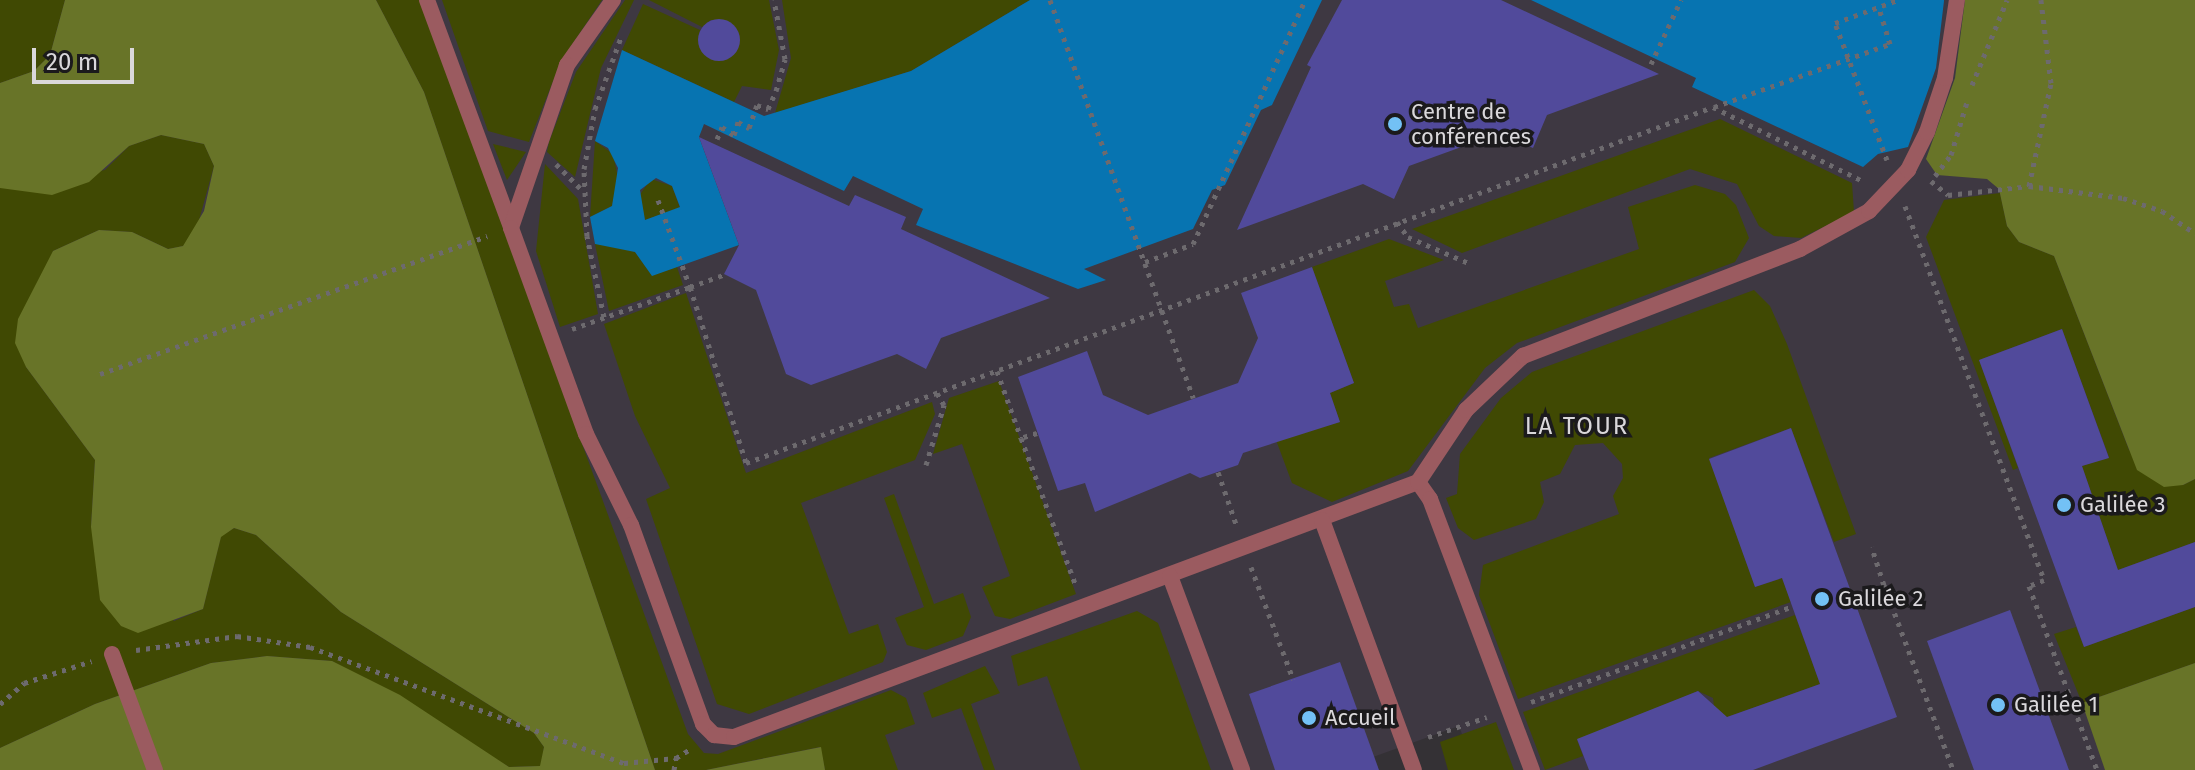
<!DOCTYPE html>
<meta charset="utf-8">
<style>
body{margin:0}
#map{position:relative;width:2195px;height:770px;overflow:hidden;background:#343135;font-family:"Fira Sans",sans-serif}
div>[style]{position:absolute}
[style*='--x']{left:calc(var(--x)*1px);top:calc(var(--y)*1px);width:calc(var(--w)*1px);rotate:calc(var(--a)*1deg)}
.built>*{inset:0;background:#3e3842}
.green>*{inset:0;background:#404903}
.forest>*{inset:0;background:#687428}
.water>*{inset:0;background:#0774b1}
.building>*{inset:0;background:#514a9b}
.round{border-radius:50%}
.path>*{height:5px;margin-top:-2.5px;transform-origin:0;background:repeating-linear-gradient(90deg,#6d6a6e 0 4px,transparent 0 10px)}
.service>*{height:16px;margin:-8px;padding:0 8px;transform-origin:8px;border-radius:8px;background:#9b5b60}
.minor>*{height:16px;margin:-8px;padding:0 8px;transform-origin:8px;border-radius:8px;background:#9b5b60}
.dots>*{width:22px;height:22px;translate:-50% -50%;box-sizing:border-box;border:4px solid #1b1a1c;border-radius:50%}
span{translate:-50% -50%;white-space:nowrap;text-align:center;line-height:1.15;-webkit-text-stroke:7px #1b1a1c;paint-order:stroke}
.poi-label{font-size:22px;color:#dad8db}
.left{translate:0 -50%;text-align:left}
.neighbourhood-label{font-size:24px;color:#dad8db;letter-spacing:2px}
.scale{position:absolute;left:32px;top:48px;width:102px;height:36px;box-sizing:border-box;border:4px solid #dad8db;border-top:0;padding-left:10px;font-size:24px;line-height:28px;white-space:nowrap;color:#dad8db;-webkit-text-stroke:6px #1b1a1c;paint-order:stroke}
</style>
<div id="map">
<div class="built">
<i style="clip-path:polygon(0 0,2195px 0,2195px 770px,1475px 770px,1459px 726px,1337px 770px,0 770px)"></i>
</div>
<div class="green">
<i style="clip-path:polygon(0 0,65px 0,50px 55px,34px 71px,0 83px)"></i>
<i style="clip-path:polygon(376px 0,420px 0,688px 734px,704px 753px,718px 754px,891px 690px,906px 698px,915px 724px,885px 735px,898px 770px,825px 770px,820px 747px,706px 770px,655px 770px,424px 92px)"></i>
<i style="clip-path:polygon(442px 0,602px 0,561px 61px,529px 142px,488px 131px)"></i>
<i style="clip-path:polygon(625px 0,634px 0,601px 68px,575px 177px,547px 152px,549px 142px,576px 72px)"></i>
<i style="clip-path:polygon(649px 0,769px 0,779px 50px,771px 90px,742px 86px,734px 102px,622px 50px,643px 4px,700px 30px,699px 47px,711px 59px,737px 51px,739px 34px,728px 21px,711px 20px,702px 27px)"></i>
<i style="clip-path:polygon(782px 0,1030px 0,911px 71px,775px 113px,791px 58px)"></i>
<i style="clip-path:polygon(1720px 119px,1852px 183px,1854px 212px,1801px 238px,1774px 236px,1759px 226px,1737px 184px,1690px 169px,1462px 253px,1412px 229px)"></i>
<i style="clip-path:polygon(161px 135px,204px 144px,214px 166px,196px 231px,183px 246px,168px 249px,132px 232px,99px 230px,53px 251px,26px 367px,95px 460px,91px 527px,174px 621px,203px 609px,221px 536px,234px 528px,256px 535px,341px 612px,534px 733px,544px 747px,541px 766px,509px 767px,332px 661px,267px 656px,211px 663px,95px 704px,0 748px,0 188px,105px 170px,129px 146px)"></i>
<i style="clip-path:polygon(595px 141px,613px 154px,618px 178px,612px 206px,590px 217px)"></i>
<i style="clip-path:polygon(493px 144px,526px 152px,507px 180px)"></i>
<i style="clip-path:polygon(545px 164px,578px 199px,598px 314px,560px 327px,536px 251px)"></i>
<i style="clip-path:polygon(651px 179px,672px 186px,680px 208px,645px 220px,639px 196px)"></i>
<i style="clip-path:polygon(1695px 185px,1725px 194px,1736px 205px,1749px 238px,1735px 262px,1517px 343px,1485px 368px,1408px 471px,1332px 502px,1292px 483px,1276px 440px,1340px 422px,1330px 393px,1354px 383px,1312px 267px,1389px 239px,1444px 260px,1385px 281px,1394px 307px,1409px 304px,1418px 328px,1639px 249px,1628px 207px)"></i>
<i style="clip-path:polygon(2000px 193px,2007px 226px,2019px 242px,2054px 256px,2129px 450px,2183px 485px,2195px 479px,2195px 542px,2118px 570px,2082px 466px,2109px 457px,2062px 329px,1979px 360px,2018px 468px,2013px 470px,1926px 237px,1944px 200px)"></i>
<i style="clip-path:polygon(611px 243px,635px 252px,652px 275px,677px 267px,683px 285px,609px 311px,595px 244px)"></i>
<i style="clip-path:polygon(1754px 290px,1770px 306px,1787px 344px,1856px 534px,1834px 542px,1791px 428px,1709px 458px,1755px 587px,1782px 578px,1791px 602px,1518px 699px,1479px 595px,1483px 565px,1619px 514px,1613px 496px,1623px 478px,1622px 464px,1603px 443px,1575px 445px,1560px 474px,1540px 482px,1544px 502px,1536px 519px,1474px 540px,1458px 528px,1446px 498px,1457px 494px,1460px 454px,1501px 398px,1532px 372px)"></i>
<i style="clip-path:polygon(686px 293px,746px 473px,932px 402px,935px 414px,915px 460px,801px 503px,849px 634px,878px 624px,887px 652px,883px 662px,749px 714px,717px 704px,646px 499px,670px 488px,635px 416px,604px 324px)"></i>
<i style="clip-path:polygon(999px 381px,1076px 594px,1010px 619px,995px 616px,982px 587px,1010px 576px,962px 444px,933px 454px,949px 398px)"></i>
<i style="clip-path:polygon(894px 494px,934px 604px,963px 593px,971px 617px,963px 636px,926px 650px,907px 645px,895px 618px,924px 607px,884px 498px)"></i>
<i style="clip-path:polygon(2195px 607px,2195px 663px,2082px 703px,2054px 634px,2076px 627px,2084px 647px)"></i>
<i style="clip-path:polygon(1137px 611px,1158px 623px,1211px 770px,1081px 770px,1047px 676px,1018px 686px,1011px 656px)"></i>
<i style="clip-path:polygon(1795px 615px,1820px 684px,1716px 721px,1713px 698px,1698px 691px,1577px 740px,1583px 756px,1545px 770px,1523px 712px)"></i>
<i style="clip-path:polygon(985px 666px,1000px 693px,971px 704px,995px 770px,984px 770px,961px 708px,932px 718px,923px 693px)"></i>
<i style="clip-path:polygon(1496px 722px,1514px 770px,1448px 770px,1440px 742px)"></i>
</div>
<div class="forest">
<i style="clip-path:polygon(65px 0,376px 0,424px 92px,655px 770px,0 770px,0 748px,95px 704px,211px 663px,267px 656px,332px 661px,400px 695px,509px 767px,540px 766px,544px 747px,534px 733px,341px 612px,256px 535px,234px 528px,221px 537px,203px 609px,138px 633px,121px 626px,100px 600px,91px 527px,95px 460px,26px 367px,15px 343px,18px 319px,53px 251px,99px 230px,132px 232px,168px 249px,183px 246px,204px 211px,214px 166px,204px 144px,161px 135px,129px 146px,89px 182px,52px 195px,0 188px,0 83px,34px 71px,50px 55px)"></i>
<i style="clip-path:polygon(1965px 0,2195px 0,2195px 479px,2183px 485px,2164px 487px,2137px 470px,2054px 256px,2019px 242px,2007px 226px,1999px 189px,1987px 179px,1937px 175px,1926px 159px,1955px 78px)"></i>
<i style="clip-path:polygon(2195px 663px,2195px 770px,2105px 770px,2082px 703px)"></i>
<i style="clip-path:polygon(821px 747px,825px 770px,706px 770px)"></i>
</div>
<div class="water">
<i style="clip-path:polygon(evenodd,1030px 0,1322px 0,1272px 105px,1261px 110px,1225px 185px,1212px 190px,1193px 229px,1084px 269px,1106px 280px,1078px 289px,916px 225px,923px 209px,853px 176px,844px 191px,704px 124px,699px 137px,739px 245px,652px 276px,635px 252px,595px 244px,590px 217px,612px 206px,618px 168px,608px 148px,595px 141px,622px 50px,764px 116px,911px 71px,1030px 0,656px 178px,672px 186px,680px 207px,645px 220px,640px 190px,656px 178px)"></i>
<i style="clip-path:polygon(1531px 0,1944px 0,1944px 1px,1936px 68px,1908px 147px,1878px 154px,1863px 167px,1692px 87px,1696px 78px)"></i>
</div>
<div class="building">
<i style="clip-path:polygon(1342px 0,1501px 0,1659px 74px,1547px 115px,1533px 148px,1500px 133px,1409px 166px,1394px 199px,1363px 184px,1237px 230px,1311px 67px,1307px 65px)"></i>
<i class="round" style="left:698px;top:19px;width:42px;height:42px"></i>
<i style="clip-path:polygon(699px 137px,849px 206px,855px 195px,906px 217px,901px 229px,1050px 298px,941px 338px,926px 369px,897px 354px,811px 385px,786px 374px,756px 290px,724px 274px,739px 245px)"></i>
<i style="clip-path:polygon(1312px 267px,1354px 383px,1330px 393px,1340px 422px,1243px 453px,1238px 465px,1200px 478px,1190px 473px,1095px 512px,1085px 483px,1058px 491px,1018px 377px,1087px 351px,1103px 395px,1148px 415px,1238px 383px,1258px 338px,1241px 293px)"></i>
<i style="clip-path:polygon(2062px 329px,2109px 458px,2082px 466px,2118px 570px,2195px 542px,2195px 607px,2084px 647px,1979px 360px)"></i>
<i style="clip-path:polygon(1791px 428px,1897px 717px,1753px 770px,1589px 770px,1577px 739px,1698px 691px,1727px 717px,1820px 684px,1782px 578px,1755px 587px,1709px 459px)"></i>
<i style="clip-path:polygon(2010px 610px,2069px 770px,1974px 770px,1927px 641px)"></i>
<i style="clip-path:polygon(1340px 662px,1379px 770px,1275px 770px,1249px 694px)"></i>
</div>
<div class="path">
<i style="--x:1050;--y:0;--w:423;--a:70.2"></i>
<i style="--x:1651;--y:64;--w:71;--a:-64.9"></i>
<i style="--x:1972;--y:85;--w:92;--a:-67.6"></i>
<i style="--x:1714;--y:107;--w:187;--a:-19.7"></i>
<i style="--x:1890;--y:44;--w:38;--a:-107"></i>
<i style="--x:717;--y:139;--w:13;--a:-67"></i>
<i style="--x:722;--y:127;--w:14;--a:34"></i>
<i style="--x:734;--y:135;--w:14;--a:-73"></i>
<i style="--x:738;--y:122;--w:13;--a:29"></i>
<i style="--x:749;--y:128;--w:24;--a:-71"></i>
<i style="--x:757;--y:105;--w:12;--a:20"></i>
<i style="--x:768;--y:109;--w:20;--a:-66"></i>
<i style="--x:776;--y:91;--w:33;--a:-74"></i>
<i style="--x:785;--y:59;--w:60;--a:-100.6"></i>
<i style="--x:1887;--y:160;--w:147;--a:-110.8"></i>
<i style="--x:1835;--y:23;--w:67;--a:-20.1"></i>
<i style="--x:556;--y:164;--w:38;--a:45"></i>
<i style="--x:1935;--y:176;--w:26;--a:-53"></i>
<i style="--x:1951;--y:155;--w:55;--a:-73.2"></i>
<i style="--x:1931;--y:181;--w:22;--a:39"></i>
<i style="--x:1948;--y:195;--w:81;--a:-6.3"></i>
<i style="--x:2029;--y:186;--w:95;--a:7.3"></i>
<i style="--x:2123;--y:198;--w:41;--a:18.4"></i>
<i style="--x:2162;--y:211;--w:40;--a:34"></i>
<i style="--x:2029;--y:186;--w:105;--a:-77.9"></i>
<i style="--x:2051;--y:83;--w:84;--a:-96.9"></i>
<i style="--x:658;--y:200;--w:93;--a:69.8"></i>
<i style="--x:690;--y:287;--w:38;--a:-20"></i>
<i style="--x:1905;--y:206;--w:399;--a:69.6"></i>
<i style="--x:2044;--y:580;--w:16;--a:158"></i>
<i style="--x:2029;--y:586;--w:196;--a:69.7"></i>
<i style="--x:1397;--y:222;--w:19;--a:54"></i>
<i style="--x:1408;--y:237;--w:69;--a:23.2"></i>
<i style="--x:1145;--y:262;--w:51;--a:-20.6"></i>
<i style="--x:1193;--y:244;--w:268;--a:-65.3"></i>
<i style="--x:604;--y:317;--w:83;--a:-101.9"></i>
<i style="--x:587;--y:236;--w:67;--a:-92.6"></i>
<i style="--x:584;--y:169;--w:61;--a:-79.6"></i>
<i style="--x:595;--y:109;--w:77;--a:-70.1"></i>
<i style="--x:572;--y:329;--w:125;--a:-19.6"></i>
<i style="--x:690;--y:287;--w:185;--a:72.3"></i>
<i style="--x:746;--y:463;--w:1030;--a:-20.21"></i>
<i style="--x:1713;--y:107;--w:169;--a:26.3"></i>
<i style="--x:997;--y:371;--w:71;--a:70.3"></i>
<i style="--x:100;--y:374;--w:411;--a:-19.6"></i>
<i style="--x:1037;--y:433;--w:17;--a:163"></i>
<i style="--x:1021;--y:438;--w:158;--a:69.6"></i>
<i style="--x:926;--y:465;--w:63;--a:-73.3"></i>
<i style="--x:944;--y:405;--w:14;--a:-120"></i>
<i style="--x:1218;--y:472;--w:55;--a:70.9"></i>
<i style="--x:1251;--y:567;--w:120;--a:69.4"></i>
<i style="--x:1884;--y:585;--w:197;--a:69.5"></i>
<i style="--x:1853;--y:596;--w:33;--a:-20"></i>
<i style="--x:1884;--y:585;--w:40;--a:-108"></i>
<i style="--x:136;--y:650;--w:102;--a:-7.9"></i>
<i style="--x:237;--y:636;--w:74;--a:8.6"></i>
<i style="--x:310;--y:647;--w:335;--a:20.3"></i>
<i style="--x:624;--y:763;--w:52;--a:-5.5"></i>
<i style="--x:1531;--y:702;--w:276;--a:-20.1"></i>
<i style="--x:0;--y:704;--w:32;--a:-41"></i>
<i style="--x:24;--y:683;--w:71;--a:-17.9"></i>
<i style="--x:1428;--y:737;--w:62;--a:-18.7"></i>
<i style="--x:674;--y:770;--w:12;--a:-81"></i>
<i style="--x:676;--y:758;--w:19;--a:-32"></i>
</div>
<div class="service">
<i style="--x:427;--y:0;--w:242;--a:69.7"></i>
<i style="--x:613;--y:0;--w:80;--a:125.3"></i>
<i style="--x:567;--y:65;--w:172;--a:109"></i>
<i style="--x:511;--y:228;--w:219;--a:70"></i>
<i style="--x:586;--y:434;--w:102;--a:63.7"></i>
<i style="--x:631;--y:525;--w:212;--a:70.1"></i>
<i style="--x:703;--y:724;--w:16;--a:45"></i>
<i style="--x:714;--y:735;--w:20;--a:6"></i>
<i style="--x:734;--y:737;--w:730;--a:-20.45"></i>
<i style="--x:1418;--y:482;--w:21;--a:55"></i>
<i style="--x:1430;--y:499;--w:290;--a:69.4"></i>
<i style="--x:1418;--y:482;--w:87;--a:-56.3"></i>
<i style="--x:1466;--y:410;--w:79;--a:-43.5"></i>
<i style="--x:1523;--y:356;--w:297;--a:-21.1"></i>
<i style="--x:1800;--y:249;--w:79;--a:-28.8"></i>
<i style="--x:1869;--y:211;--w:57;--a:-46.4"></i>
<i style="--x:1908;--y:170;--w:42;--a:-63.4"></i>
<i style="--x:1927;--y:132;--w:57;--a:-71.6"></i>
<i style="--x:1945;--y:78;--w:79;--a:-81.3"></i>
<i style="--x:1322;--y:520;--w:266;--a:69.8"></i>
<i style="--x:1170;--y:576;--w:207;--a:69.6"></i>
</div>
<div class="minor">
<i style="--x:112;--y:654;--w:124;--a:69.7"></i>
</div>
<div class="dots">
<i style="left:1395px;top:124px;background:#73c1f5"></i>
<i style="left:2064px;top:505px;background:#73c1f5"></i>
<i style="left:1822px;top:599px;background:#73c1f5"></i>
<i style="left:1998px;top:705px;background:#73c1f5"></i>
<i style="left:1309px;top:718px;background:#73c1f5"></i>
</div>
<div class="poi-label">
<span class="left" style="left:1411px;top:124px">Centre de<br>conférences</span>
<span class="left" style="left:2080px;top:505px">Galilée 3</span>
<span class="left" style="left:1838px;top:599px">Galilée 2</span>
<span class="left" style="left:2014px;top:705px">Galilée 1</span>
<span class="left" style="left:1325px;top:718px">Accueil</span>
</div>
<div class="neighbourhood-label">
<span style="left:1577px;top:427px">LA TOUR</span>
</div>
<div class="scale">20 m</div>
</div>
